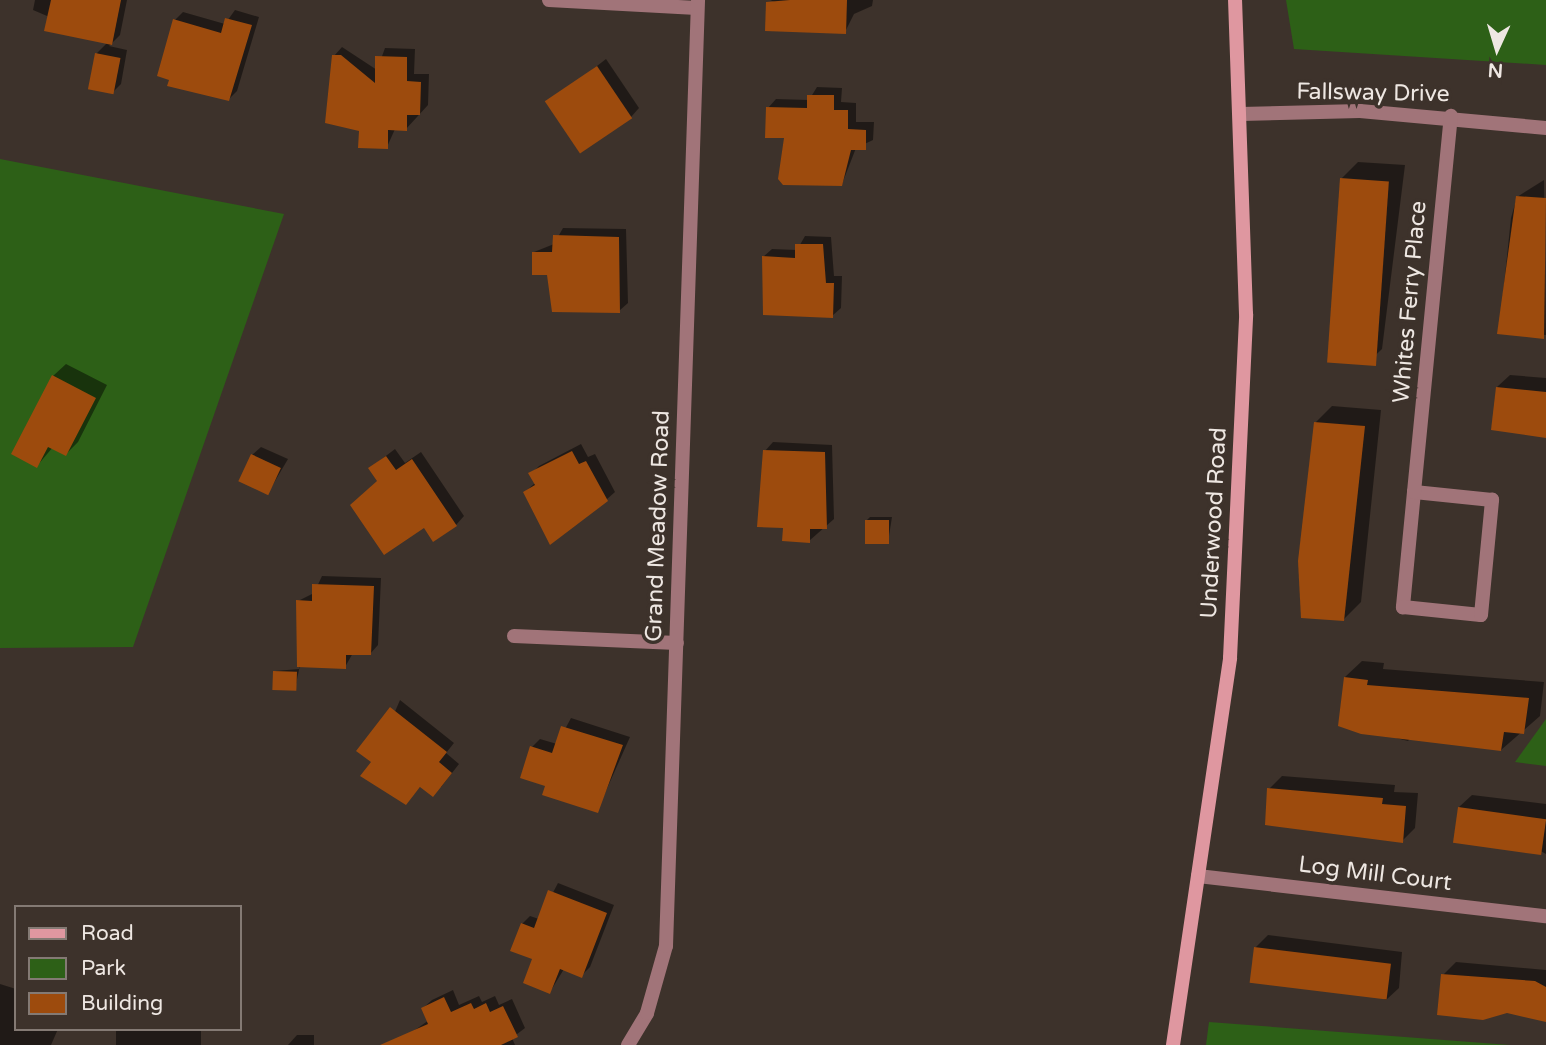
<!DOCTYPE html>
<style>
body{margin:0}
#map{position:relative;width:1546px;height:1045px;overflow:hidden;background:#3d322b;font-family:"Varela Round",sans-serif}
div>[style]{position:absolute}
[style*='--x']{left:calc(var(--x)*1px);top:calc(var(--y)*1px);width:calc(var(--w)*1px);rotate:calc(var(--a)*1deg)}
.green>*{inset:0;background:#2d6017}
.shadow>*{inset:0;background:#0007;transform-origin:0 0}
.building>*{inset:0;background:#9d4b0d;transform-origin:0 0}
.street>*{height:14px;margin:-7px;padding:0 7px;transform-origin:7px;border-radius:7px;background:#a17479}
.secondary>*{height:14px;margin:-7px;padding:0 7px;transform-origin:7px;border-radius:7px;background:#df97a0}
span{translate:-50% -50%;white-space:nowrap;text-align:center;line-height:1.15;-webkit-text-stroke:7px #3d322b;paint-order:stroke}
.street-label{font-size:23px;color:#eee7e2}
.legend{position:absolute;left:14px;top:905px;width:228px;height:126px;box-sizing:border-box;background:#3d322b;border:2px solid #847a74;margin:0;padding:9px 12px;list-style:none;font-size:21px;color:#eee7e2}
.legend li{display:flex;align-items:center;gap:14px;height:35px}
.legend b{width:35px;border:2px solid #847a74}
.north{position:absolute;left:1462px;top:14px;width:70px;height:70px;-webkit-text-stroke:5px #3d322b;paint-order:stroke;rotate:184deg;font-size:19px;font-weight:700;line-height:28px;text-align:center;color:#eee7e2}
.north::after{content:'';display:block;margin:auto;width:24px;height:32px;background:#eee7e2;clip-path:polygon(50% 0,100% 100%,50% 72%,0 100%)}
</style>
<div id="map">
<div class="green">
<i style="clip-path:polygon(1286px 0,1546px 0,1546px 65px,1294px 49px)"></i>
<i style="clip-path:polygon(0 159px,284px 214px,133px 647px,0 648px)"></i>
<i style="clip-path:polygon(1546px 719px,1546px 766px,1515px 762px)"></i>
<i style="clip-path:polygon(1209px 1022px,1510px 1045px,1206px 1045px)"></i>
</div>
<div class="shadow">
<i style="clip-path:polygon(35px 0,127px 0,120px 35px,109px 46px,127px 50px,121px 84px,113px 92px,97px 53px,108px 42px,33px 10px)"></i>
<i style="clip-path:polygon(770px 0,873px 0,872px 6px,854px 14px,845px 32px)"></i>
<i style="clip-path:polygon(235px 10px,259px 17px,237px 91px,229px 99px,175px 20px,183px 12px,225px 24px)"></i>
<i style="clip-path:polygon(342px 47px,377px 70px,385px 48px,415px 49px,414px 74px,429px 74px,428px 105px,406px 129px,395px 129px,387px 147px,360px 130px,334px 56px)"></i>
<i style="clip-path:polygon(606px 59px,639px 108px,631px 117px,548px 104px)"></i>
<i style="clip-path:polygon(817px 87px,842px 88px,841px 102px,856px 103px,856px 122px,874px 122px,873px 140px,856px 148px,842px 184px,786px 136px,768px 108px,776px 99px,809px 100px)"></i>
<i style="clip-path:polygon(1358px 162px,1405px 165px,1382px 349px,1365px 365px,1341px 179px)"></i>
<i style="clip-path:polygon(1544px 180px,1546px 335px,1499px 333px,1511px 218px,1517px 197px)"></i>
<i style="clip-path:polygon(563px 228px,626px 229px,628px 303px,619px 311px,548px 274px,534px 252px,554px 244px)"></i>
<i style="clip-path:polygon(805px 236px,831px 237px,834px 276px,842px 276px,841px 308px,832px 316px,763px 257px,772px 249px,797px 250px)"></i>
<i style="clip-path:polygon(66px 364px,107px 385px,78px 442px,66px 454px,53px 447px,37px 466px,53px 376px)"></i>
<i style="clip-path:polygon(1510px 375px,1546px 378px,1546px 436px,1497px 387px)"></i>
<i style="clip-path:polygon(1332px 406px,1381px 410px,1361px 602px,1344px 619px,1316px 422px)"></i>
<i style="clip-path:polygon(773px 442px,832px 445px,834px 519px,809px 541px,784px 527px,765px 451px)"></i>
<i style="clip-path:polygon(581px 444px,588px 457px,595px 454px,615px 492px,606px 500px,525px 492px,535px 483px,531px 474px,539px 466px)"></i>
<i style="clip-path:polygon(261px 447px,288px 459px,268px 493px,252px 455px)"></i>
<i style="clip-path:polygon(395px 449px,405px 463px,421px 452px,464px 516px,456px 525px,425px 525px,370px 468px)"></i>
<i style="clip-path:polygon(870px 517px,892px 517px,888px 542px,866px 521px)"></i>
<i style="clip-path:polygon(322px 576px,381px 578px,378px 645px,370px 654px,353px 653px,345px 667px,300px 665px,295px 689px,275px 671px,299px 669px,298px 601px,314px 593px)"></i>
<i style="clip-path:polygon(1362px 661px,1384px 663px,1383px 669px,1544px 682px,1540px 716px,1501px 750px,1413px 735px,1408px 741px,1340px 724px,1345px 677px)"></i>
<i style="clip-path:polygon(400px 700px,454px 743px,446px 753px,459px 764px,441px 787px,421px 786px,406px 803px,373px 762px)"></i>
<i style="clip-path:polygon(571px 718px,630px 737px,597px 811px,547px 785px,532px 747px,540px 739px,557px 744px)"></i>
<i style="clip-path:polygon(1282px 776px,1395px 785px,1394px 792px,1418px 793px,1415px 828px,1402px 841px,1269px 789px)"></i>
<i style="clip-path:polygon(1472px 795px,1546px 804px,1546px 854px,1459px 807px)"></i>
<i style="clip-path:polygon(558px 883px,614px 905px,590px 967px,581px 976px,564px 969px,550px 992px,522px 924px,530px 916px,539px 919px)"></i>
<i style="clip-path:polygon(1268px 935px,1402px 952px,1399px 988px,1386px 1000px,1255px 948px)"></i>
<i style="clip-path:polygon(1456px 962px,1546px 970px,1546px 1017px,1507px 1012px,1443px 975px)"></i>
<i style="clip-path:polygon(0 984px,16px 989px,16px 1029px,58px 1029px,51px 1045px,0 1045px)"></i>
<i style="clip-path:polygon(453px 990px,459px 1005px,479px 996px,482px 1002px,495px 996px,499px 1005px,512px 999px,525px 1028px,512px 1038px,515px 1045px,394px 1045px,429px 1020px,423px 1008px,432px 1000px)"></i>
<i style="left:116px;top:1029px;width:85px;height:16px"></i>
<i style="clip-path:polygon(297px 1035px,314px 1035px,314px 1045px,288px 1045px)"></i>
</div>
<div class="building">
<i style="clip-path:polygon(51px 0,121px 0,112px 45px,44px 31px)"></i>
<i style="clip-path:polygon(790px 0,847px 0,846px 34px,765px 31px,766px 2px)"></i>
<i style="clip-path:polygon(225px 18px,252px 25px,229px 101px,167px 86px,169px 80px,157px 76px,173px 19px,221px 33px)"></i>
<i style="left:95px;top:53px;width:26px;height:37px;rotate:11deg"></i>
<i style="clip-path:polygon(332px 55px,341px 55px,375px 83px,375px 56px,407px 57px,407px 81px,421px 82px,420px 115px,407px 115px,407px 131px,388px 130px,388px 149px,358px 148px,359px 131px,325px 123px)"></i>
<i style="left:597px;top:66px;width:63px;height:63px;rotate:56deg"></i>
<i style="clip-path:polygon(807px 95px,834px 95px,834px 110px,848px 110px,848px 129px,866px 130px,866px 150px,851px 150px,842px 186px,783px 185px,778px 179px,784px 138px,765px 138px,766px 107px,807px 108px)"></i>
<i style="left:1340px;top:178px;width:49px;height:185px;rotate:4deg"></i>
<i style="clip-path:polygon(1516px 196px,1546px 198px,1544px 339px,1497px 334px)"></i>
<i style="clip-path:polygon(553px 235px,619px 237px,620px 313px,552px 312px,547px 275px,532px 275px,532px 252px,552px 252px)"></i>
<i style="clip-path:polygon(795px 244px,823px 244px,826px 283px,834px 283px,833px 318px,763px 315px,762px 256px,795px 258px)"></i>
<i style="clip-path:polygon(52px 375px,96px 398px,66px 456px,48px 447px,37px 468px,11px 454px)"></i>
<i style="clip-path:polygon(1496px 387px,1546px 392px,1546px 438px,1491px 430px)"></i>
<i style="clip-path:polygon(1314px 422px,1365px 426px,1344px 621px,1301px 618px,1298px 561px)"></i>
<i style="clip-path:polygon(763px 450px,825px 452px,827px 529px,810px 529px,810px 543px,782px 541px,783px 528px,757px 527px)"></i>
<i style="clip-path:polygon(572px 451px,579px 464px,586px 461px,608px 501px,550px 545px,523px 492px,535px 485px,528px 473px)"></i>
<i style="left:251px;top:454px;width:33px;height:30px;rotate:25deg"></i>
<i style="clip-path:polygon(386px 456px,396px 470px,412px 459px,457px 526px,433px 542px,424px 528px,384px 555px,350px 505px,377px 481px,368px 468px)"></i>
<i style="left:865px;top:520px;width:24px;height:24px"></i>
<i style="clip-path:polygon(312px 584px,374px 586px,371px 655px,346px 655px,346px 669px,297px 667px,296px 600px,312px 601px)"></i>
<i style="left:273px;top:671px;width:24px;height:19px;rotate:2deg"></i>
<i style="clip-path:polygon(1344px 677px,1368px 680px,1367px 685px,1529px 698px,1524px 734px,1504px 732px,1501px 751px,1361px 734px,1338px 726px)"></i>
<i style="clip-path:polygon(390px 707px,447px 752px,439px 762px,452px 773px,433px 797px,420px 787px,406px 805px,360px 776px,371px 762px,356px 751px)"></i>
<i style="clip-path:polygon(561px 726px,623px 745px,598px 813px,542px 795px,545px 786px,520px 778px,530px 746px,552px 753px)"></i>
<i style="clip-path:polygon(1267px 788px,1383px 798px,1382px 804px,1406px 806px,1403px 843px,1265px 825px)"></i>
<i style="left:1458px;top:807px;width:89px;height:36px;rotate:8deg"></i>
<i style="clip-path:polygon(548px 890px,607px 913px,582px 978px,560px 969px,550px 994px,523px 983px,532px 959px,510px 951px,521px 923px,534px 928px)"></i>
<i style="left:1254px;top:947px;width:138px;height:36px;rotate:7deg"></i>
<i style="clip-path:polygon(1441px 974px,1535px 981px,1546px 987px,1546px 1022px,1507px 1013px,1483px 1020px,1437px 1015px)"></i>
<i style="clip-path:polygon(444px 997px,451px 1012px,471px 1003px,474px 1009px,486px 1003px,490px 1012px,503px 1006px,518px 1037px,501px 1045px,380px 1045px,428px 1024px,421px 1008px)"></i>
</div>
<div class="street">
<i style="--x:549;--y:0;--w:148;--a:3.1"></i>
<i style="--x:1241;--y:114;--w:119;--a:-1.4"></i>
<i style="--x:1360;--y:111;--w:187;--a:5.2"></i>
<i style="--x:1414;--y:492;--w:116;--a:95.5"></i>
<i style="--x:1403;--y:607;--w:78;--a:5.9"></i>
<i style="--x:1481;--y:615;--w:116;--a:-84.5"></i>
<i style="--x:1492;--y:500;--w:78;--a:-174.1"></i>
<i style="--x:1414;--y:492;--w:378;--a:-84.4"></i>
<i style="--x:514;--y:636;--w:163;--a:2.5"></i>
<i style="--x:1198;--y:876;--w:350;--a:6.6"></i>
<i style="--x:628;--y:1045;--w:37;--a:-59"></i>
<i style="--x:647;--y:1013;--w:70;--a:-74.2"></i>
<i style="--x:666;--y:946;--w:947;--a:-88.06"></i>
</div>
<div class="secondary">
<i style="--x:1173;--y:1045;--w:391;--a:-81.6"></i>
<i style="--x:1230;--y:658;--w:344;--a:-87.3"></i>
<i style="--x:1246;--y:314;--w:314;--a:-92"></i>
</div>
<div class="street-label">
<span style="left:1373px;top:93px;rotate:1deg">Fallsway Drive</span>
<span style="left:1410px;top:302px;rotate:-85deg">Whites Ferry Place</span>
<span style="left:1214px;top:523px;rotate:-87deg">Underwood Road</span>
<span style="left:658px;top:526px;rotate:-88deg">Grand Meadow Road</span>
<span style="left:1375px;top:874px;rotate:7deg">Log Mill Court</span>
</div>
<ul class="legend">
<li><b style="height:9px;background:#df97a0"></b>Road</li>
<li><b style="height:19px;background:#2d6017"></b>Park</li>
<li><b style="height:19px;background:#9d4b0d"></b>Building</li>
</ul>
<div class="north">N</div>
</div>
